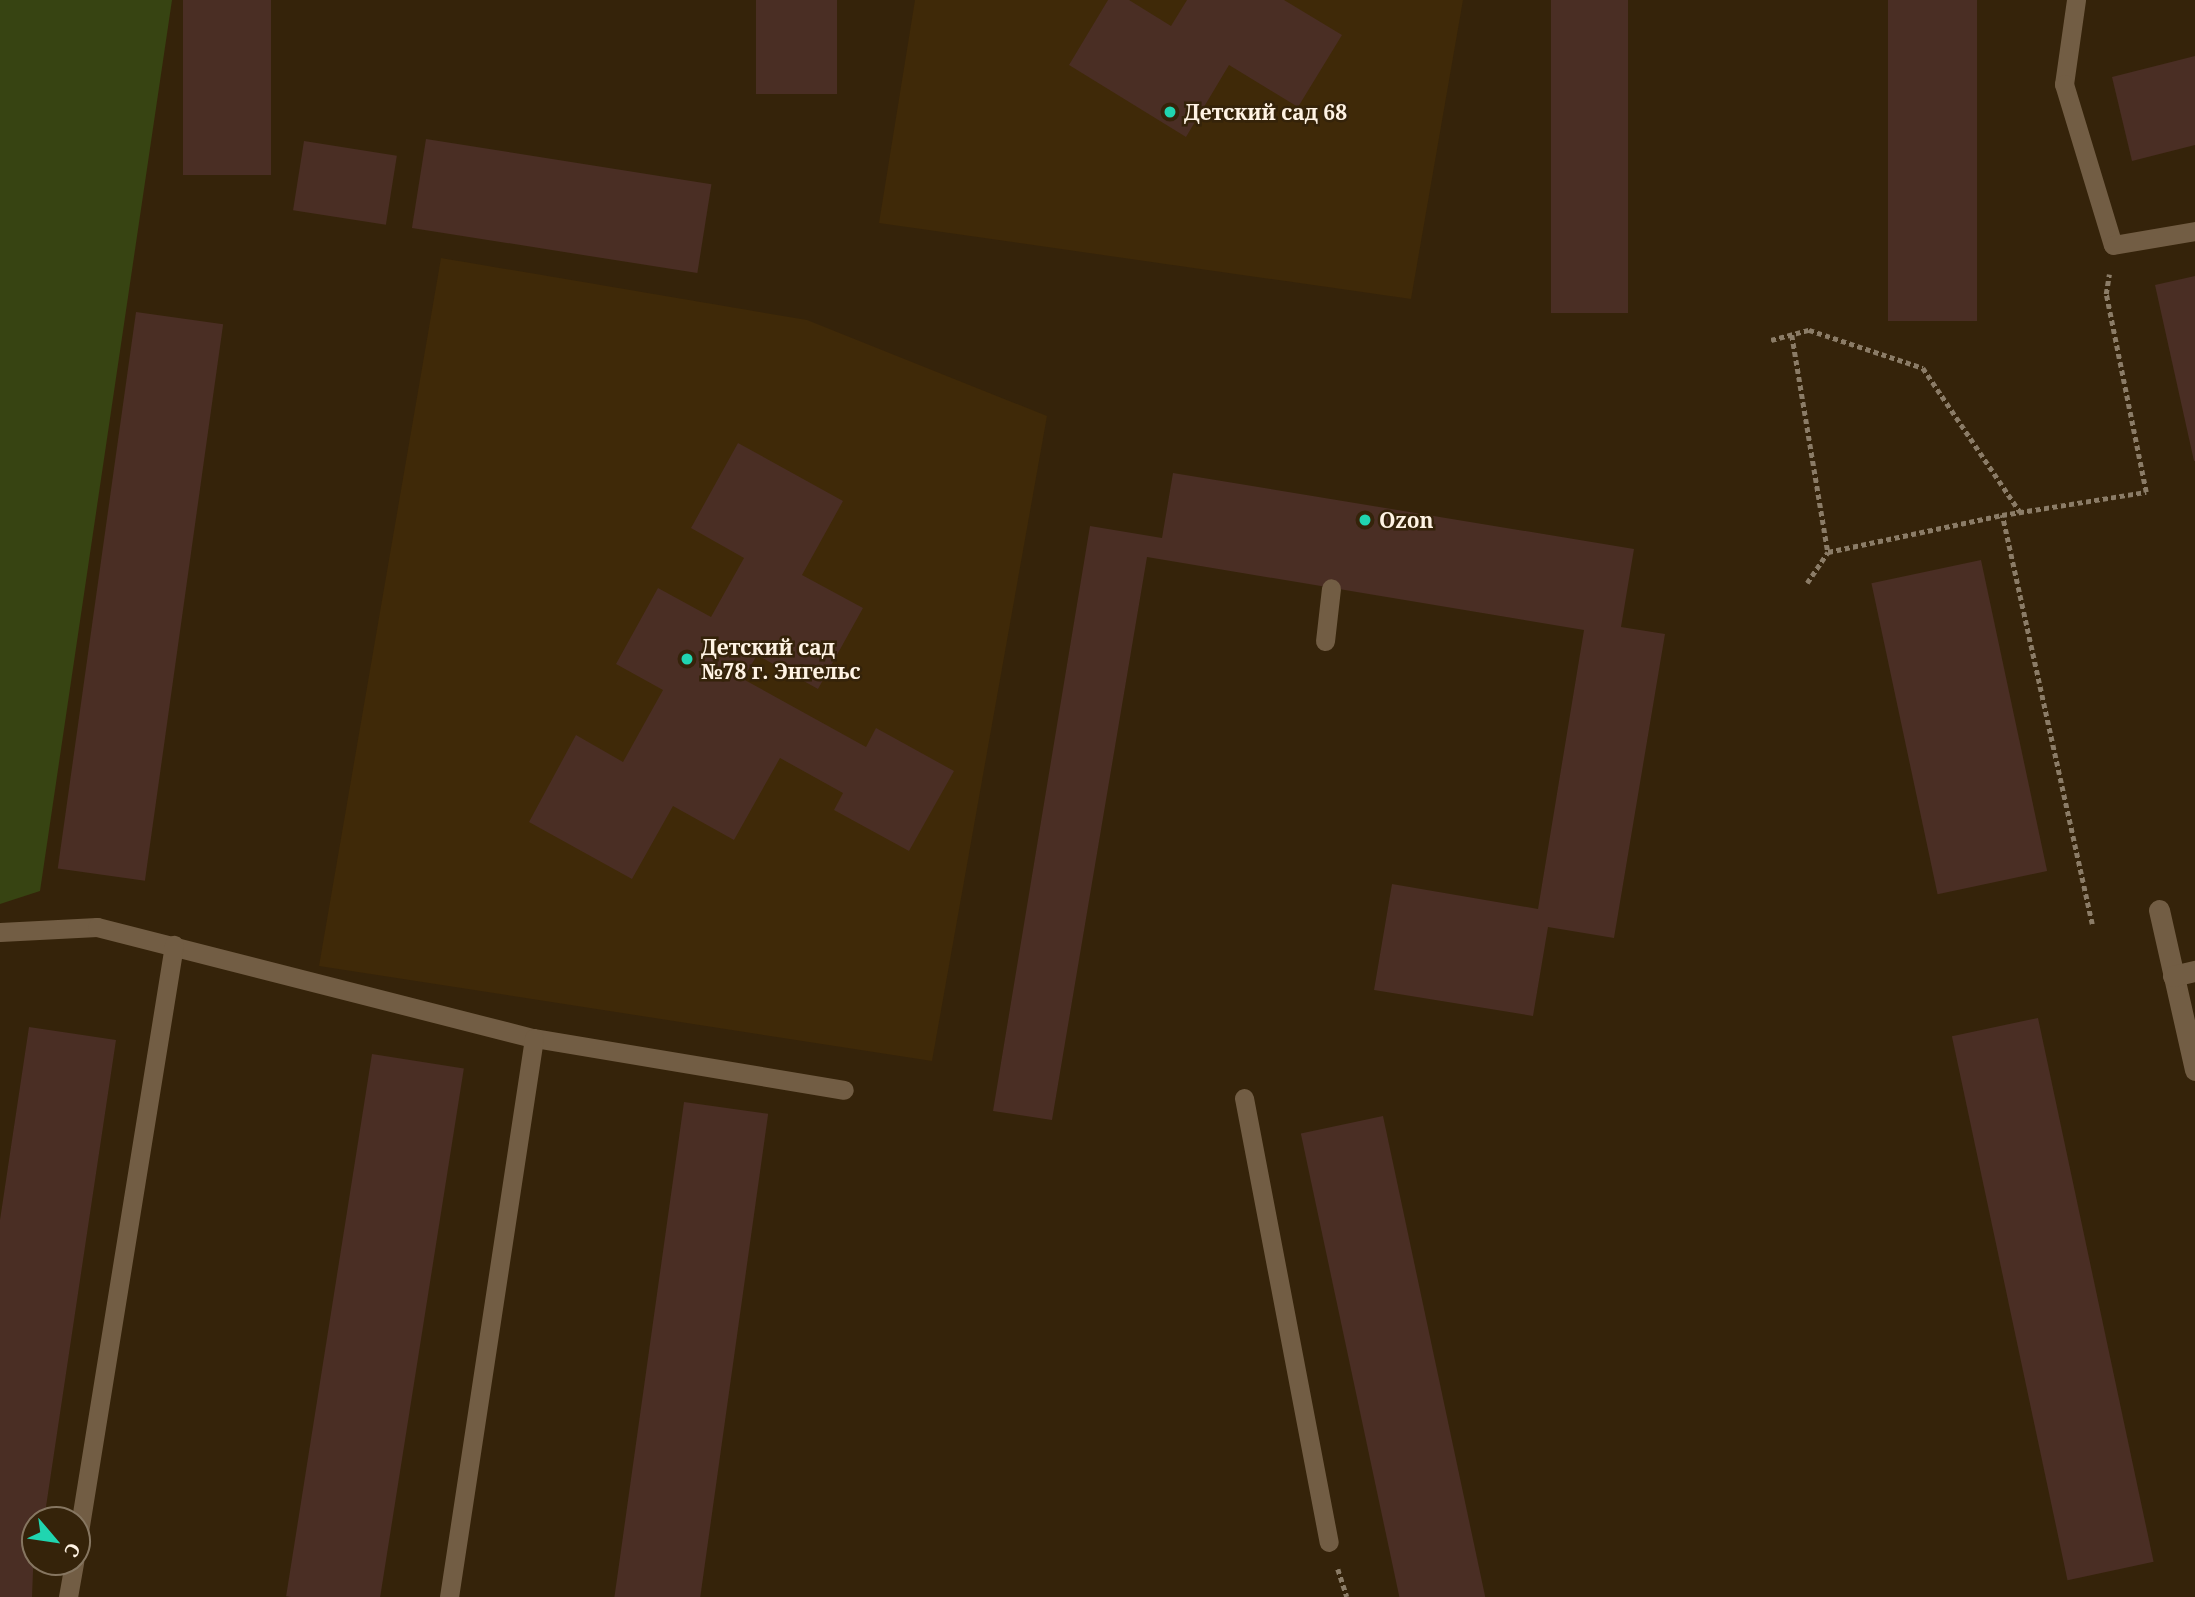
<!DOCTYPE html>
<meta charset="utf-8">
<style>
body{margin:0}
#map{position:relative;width:2195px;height:1597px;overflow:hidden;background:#35230a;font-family:"Noto Serif",serif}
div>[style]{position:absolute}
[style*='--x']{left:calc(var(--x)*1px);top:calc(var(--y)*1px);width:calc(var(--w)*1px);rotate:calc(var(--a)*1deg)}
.built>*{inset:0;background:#3f2908}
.green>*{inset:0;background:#374412}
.building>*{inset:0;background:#4a2e24;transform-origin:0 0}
.path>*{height:4.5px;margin-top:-2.25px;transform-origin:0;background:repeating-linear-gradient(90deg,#8b7c67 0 5px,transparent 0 8.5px)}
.lane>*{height:19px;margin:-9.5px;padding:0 9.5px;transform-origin:9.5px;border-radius:9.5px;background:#725d44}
.street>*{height:21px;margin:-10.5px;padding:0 10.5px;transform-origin:10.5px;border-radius:10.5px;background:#725d44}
.dots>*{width:19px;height:19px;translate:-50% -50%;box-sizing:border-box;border:4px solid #35230a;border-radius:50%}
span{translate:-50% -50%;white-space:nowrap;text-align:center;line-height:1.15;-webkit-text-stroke:5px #35230a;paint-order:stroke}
.poi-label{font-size:21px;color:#fff3e4;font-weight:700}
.left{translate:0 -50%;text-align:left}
.north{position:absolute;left:21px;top:1506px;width:70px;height:70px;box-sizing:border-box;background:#35230a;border:2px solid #867661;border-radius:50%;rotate:119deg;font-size:19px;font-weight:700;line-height:28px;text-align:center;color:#fff3e4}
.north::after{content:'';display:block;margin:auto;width:24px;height:32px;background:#20d5b0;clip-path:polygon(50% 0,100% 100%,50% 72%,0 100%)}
</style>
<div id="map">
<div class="built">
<i style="clip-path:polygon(915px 0,1463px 0,1411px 299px,879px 223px)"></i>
<i style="clip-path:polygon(441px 258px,807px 320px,1047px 416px,932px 1061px,319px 966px)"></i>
</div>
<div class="green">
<i style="clip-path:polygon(0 0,172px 0,40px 891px,0 904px)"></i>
</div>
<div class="building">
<i style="left:183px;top:0;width:88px;height:175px"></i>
<i style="left:756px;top:0;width:81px;height:94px"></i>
<i style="clip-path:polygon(1108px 0,1129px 0,1171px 26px,1187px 0,1284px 0,1342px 35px,1298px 107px,1229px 65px,1186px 137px,1069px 65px)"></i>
<i style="left:1551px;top:0;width:77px;height:313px"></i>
<i style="left:1888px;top:0;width:89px;height:321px"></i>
<i style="clip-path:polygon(2195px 56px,2195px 145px,2132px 161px,2112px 77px)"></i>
<i style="left:426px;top:139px;width:289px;height:90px;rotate:9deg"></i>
<i style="left:304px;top:141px;width:94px;height:70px;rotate:9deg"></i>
<i style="clip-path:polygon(2195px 276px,2195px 461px,2194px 461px,2155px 285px)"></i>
<i style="left:136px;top:312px;width:88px;height:562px;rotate:8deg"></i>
<i style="clip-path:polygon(738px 443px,843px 501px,802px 575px,863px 608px,818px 689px,757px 655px,743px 679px,866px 747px,876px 728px,954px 771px,909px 851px,834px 810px,843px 793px,780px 758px,734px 840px,673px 806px,632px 879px,529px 822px,576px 735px,623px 762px,663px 690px,616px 664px,658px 588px,711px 617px,744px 558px,691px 528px)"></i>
<i style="clip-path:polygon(1173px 473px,1634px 549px,1621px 627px,1665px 634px,1614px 938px,1548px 927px,1533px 1016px,1374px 990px,1392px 884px,1538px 909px,1584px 630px,1147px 557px,1052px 1120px,993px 1111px,1090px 526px,1162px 538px)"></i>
<i style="left:1981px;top:560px;width:318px;height:112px;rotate:78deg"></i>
<i style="left:2038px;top:1018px;width:556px;height:88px;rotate:78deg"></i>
<i style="clip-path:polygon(29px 1027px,116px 1040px,44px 1520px,35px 1520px,32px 1597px,0 1597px,0 1220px)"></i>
<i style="left:372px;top:1054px;width:93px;height:549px;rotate:9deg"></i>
<i style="left:684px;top:1102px;width:85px;height:501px;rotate:8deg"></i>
<i style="left:1383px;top:1116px;width:492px;height:84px;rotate:78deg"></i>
</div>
<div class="path">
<i style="--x:1792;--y:335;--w:220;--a:80.6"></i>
<i style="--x:1771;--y:340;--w:39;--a:-15"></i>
<i style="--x:1809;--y:330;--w:120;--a:18.4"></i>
<i style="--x:1923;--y:368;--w:174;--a:56"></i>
<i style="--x:1807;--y:583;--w:37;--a:-56"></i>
<i style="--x:1828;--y:552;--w:178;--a:-12"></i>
<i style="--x:2092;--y:924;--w:419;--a:-102.4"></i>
<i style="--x:2002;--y:515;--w:146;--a:-9.1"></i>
<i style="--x:2146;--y:492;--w:202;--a:-101.4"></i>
<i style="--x:2106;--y:294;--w:20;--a:-81"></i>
<i style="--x:1338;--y:1569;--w:29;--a:72"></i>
</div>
<div class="lane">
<i style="--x:2076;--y:0;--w:85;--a:98.1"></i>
<i style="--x:2064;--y:84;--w:168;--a:73.1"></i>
<i style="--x:2113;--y:245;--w:83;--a:-9.7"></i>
<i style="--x:1325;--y:641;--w:53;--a:-83.5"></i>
<i style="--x:0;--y:932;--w:97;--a:-3"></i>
<i style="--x:97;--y:927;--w:451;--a:14.3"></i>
<i style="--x:534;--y:1038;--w:314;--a:9.5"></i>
<i style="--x:1244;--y:1098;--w:452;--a:79.2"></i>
<i style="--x:77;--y:1544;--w:607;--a:-80.8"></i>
<i style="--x:68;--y:1597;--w:36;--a:-80"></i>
<i style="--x:449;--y:1597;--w:565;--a:-81.35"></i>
</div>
<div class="street">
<i style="--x:2159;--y:910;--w:164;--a:77.3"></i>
<i style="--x:2173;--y:976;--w:23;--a:-13"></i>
</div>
<div class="dots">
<i style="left:1170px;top:112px;background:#20d5b0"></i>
<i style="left:1365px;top:520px;background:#20d5b0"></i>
<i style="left:687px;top:659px;background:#20d5b0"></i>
</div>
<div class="poi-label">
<span class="left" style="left:1184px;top:112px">Детский сад 68</span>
<span class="left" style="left:1379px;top:520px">Ozon</span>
<span class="left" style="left:701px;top:659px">Детский сад<br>№78 г. Энгельс</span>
</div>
<div class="north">С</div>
</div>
